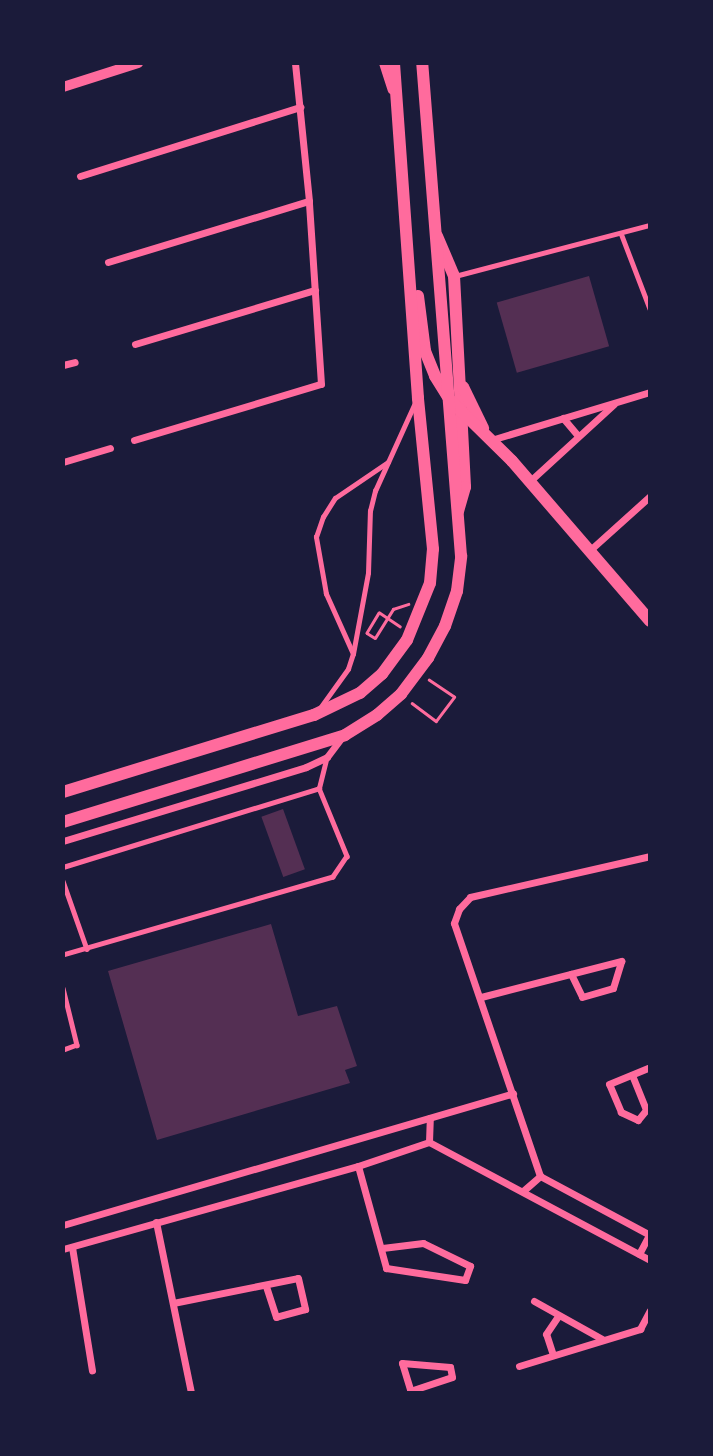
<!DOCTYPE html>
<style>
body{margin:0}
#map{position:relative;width:713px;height:1456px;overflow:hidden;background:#1b1b3a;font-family:"Varela Round",sans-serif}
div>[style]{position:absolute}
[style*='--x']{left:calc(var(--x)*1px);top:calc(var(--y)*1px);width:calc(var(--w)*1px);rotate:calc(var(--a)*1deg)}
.building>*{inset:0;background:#542f53;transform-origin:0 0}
.path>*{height:2.5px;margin:-1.25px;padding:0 1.25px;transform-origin:1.25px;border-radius:1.25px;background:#ff6b9d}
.service>*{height:4.5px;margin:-2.25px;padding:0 2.25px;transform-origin:2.25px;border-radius:2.25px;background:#ff6b9d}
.minor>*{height:7px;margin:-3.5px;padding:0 3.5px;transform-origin:3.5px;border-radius:3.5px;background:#ff6b9d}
.tertiary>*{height:10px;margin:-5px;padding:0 5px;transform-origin:5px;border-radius:5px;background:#ff6b9d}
.secondary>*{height:12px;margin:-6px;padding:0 6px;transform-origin:6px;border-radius:6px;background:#ff6b9d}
.primary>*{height:12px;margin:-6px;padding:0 6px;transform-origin:6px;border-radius:6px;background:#ff6b9d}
span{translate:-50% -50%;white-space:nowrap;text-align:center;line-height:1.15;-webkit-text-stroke:7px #1b1b3a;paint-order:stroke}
.frame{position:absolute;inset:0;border:65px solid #1b1b3a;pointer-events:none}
</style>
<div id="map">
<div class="building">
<i style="left:589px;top:276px;width:73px;height:96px;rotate:74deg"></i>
<i style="left:283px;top:809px;width:64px;height:23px;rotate:70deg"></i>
<i style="clip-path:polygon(271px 924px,298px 1016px,337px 1006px,357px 1066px,345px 1070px,350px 1083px,157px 1140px,108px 971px)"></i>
</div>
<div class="path">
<i style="--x:400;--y:627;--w:25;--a:-146"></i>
<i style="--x:379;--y:613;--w:23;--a:121"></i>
<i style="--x:367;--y:633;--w:9;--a:32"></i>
<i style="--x:375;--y:638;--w:34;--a:-58"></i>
<i style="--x:393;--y:609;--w:16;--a:-18"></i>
<i style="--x:412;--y:703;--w:30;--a:37"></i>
<i style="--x:436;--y:721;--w:30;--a:-53"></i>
<i style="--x:454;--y:697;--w:30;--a:-146"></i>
</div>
<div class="service">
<i style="--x:621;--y:233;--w:81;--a:69.1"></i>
<i style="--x:455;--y:276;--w:202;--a:-14.7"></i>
<i style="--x:353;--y:654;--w:66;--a:-114.2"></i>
<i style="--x:326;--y:594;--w:58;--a:-100"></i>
<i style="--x:316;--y:537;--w:21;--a:-71"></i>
<i style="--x:323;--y:517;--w:22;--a:-58"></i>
<i style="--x:335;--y:498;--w:64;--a:-34.2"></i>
<i style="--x:320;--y:708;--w:48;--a:-54.3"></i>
<i style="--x:348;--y:669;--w:16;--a:-72"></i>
<i style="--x:353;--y:654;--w:82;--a:-79.5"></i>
<i style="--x:368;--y:573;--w:62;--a:-88.2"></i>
<i style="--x:370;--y:511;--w:21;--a:-76"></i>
<i style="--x:375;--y:491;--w:94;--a:-65.6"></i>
<i style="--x:319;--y:788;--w:32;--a:-76"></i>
<i style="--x:63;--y:867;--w:268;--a:-17.1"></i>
<i style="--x:319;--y:788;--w:74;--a:67.6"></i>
<i style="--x:347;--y:856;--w:25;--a:124"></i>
<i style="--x:333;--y:877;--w:281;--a:163.9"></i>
<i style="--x:63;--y:881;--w:72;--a:70.6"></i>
<i style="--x:63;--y:988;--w:59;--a:76.2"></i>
<i style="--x:77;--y:1045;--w:15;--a:160"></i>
</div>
<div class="minor">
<i style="--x:80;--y:176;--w:231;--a:-17.4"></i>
<i style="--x:108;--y:262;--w:210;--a:-16.9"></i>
<i style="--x:135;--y:344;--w:188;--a:-16.7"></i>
<i style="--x:63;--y:365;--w:12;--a:-14"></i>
<i style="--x:563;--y:418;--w:23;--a:50"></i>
<i style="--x:134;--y:440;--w:195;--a:-16.7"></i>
<i style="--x:321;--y:384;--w:183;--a:-93.8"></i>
<i style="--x:309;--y:201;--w:139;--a:-95.8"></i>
<i style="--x:491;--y:440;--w:166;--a:-16.8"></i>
<i style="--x:63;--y:462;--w:49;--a:-16.6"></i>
<i style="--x:530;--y:481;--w:114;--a:-42.5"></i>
<i style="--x:589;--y:551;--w:82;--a:-42"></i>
<i style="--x:63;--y:841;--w:254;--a:-16.9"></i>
<i style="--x:306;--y:767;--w:23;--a:-25"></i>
<i style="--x:327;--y:757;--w:26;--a:-53"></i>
<i style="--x:571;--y:974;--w:25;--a:64"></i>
<i style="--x:582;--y:997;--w:32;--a:-16"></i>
<i style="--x:613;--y:988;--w:28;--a:-73"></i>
<i style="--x:481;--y:997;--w:145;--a:-14.4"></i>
<i style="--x:632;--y:1075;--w:38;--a:68"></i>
<i style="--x:646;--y:1110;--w:13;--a:129"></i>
<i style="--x:638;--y:1120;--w:19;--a:-155"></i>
<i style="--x:621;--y:1112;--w:30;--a:-113"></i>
<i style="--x:609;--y:1084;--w:44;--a:-22.5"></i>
<i style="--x:429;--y:1142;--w:24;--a:-88"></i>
<i style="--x:358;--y:1166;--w:106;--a:74.6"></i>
<i style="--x:386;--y:1268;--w:80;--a:8.6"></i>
<i style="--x:465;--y:1280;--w:15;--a:-70"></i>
<i style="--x:470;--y:1266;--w:52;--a:-153.9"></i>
<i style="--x:423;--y:1243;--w:41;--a:173"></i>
<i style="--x:540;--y:1176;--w:267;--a:-108.8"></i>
<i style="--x:454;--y:923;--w:15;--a:-70"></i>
<i style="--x:459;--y:909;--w:16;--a:-47"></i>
<i style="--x:470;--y:897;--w:185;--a:-12.8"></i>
<i style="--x:540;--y:1176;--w:125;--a:28.2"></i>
<i style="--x:523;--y:1191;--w:23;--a:-41"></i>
<i style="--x:156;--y:1222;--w:175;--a:78.4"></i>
<i style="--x:63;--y:1225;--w:469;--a:-16.3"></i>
<i style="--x:72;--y:1247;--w:125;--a:80.8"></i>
<i style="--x:63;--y:1249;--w:306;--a:-15.7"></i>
<i style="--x:358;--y:1166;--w:75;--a:-18.7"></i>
<i style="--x:429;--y:1142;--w:251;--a:28.1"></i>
<i style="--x:639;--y:1254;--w:21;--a:-62"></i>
<i style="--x:534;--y:1301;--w:78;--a:29.2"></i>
<i style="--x:173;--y:1303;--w:127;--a:-11.3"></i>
<i style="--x:298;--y:1278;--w:32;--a:77"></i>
<i style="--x:305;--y:1309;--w:30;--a:165"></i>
<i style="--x:276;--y:1317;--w:32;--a:-108"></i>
<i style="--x:553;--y:1355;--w:22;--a:-108"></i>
<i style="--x:546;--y:1334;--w:22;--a:-56"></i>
<i style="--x:519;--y:1366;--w:127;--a:-17"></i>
<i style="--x:640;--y:1329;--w:21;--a:-62"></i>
<i style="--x:410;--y:1391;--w:44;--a:-18.4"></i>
<i style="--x:452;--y:1377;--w:10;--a:-101"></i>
<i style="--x:450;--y:1367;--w:48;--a:-175.2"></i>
<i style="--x:402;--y:1363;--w:31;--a:73"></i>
</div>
<div class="tertiary">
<i style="--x:384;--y:63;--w:28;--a:72"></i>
<i style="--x:63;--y:87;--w:79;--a:-17.7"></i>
</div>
<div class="secondary">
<i style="--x:437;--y:236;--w:43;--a:67"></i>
<i style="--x:454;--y:276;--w:211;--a:87"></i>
<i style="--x:465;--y:487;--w:25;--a:106"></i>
<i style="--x:463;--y:387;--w:46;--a:64"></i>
<i style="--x:449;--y:399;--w:88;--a:44.5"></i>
<i style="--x:512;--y:461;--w:211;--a:49.2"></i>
</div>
<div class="primary">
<i style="--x:418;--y:296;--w:55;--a:82.7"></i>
<i style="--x:425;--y:351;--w:27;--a:68"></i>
<i style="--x:435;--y:376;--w:25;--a:58"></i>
<i style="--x:63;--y:792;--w:263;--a:-17.1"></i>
<i style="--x:314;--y:715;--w:51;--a:-25.6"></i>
<i style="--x:360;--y:693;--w:29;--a:-41"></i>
<i style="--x:382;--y:674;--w:42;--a:-53.7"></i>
<i style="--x:407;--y:640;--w:61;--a:-68"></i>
<i style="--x:430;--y:583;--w:34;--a:-85"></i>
<i style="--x:433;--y:549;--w:152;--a:-95.7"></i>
<i style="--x:418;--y:398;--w:336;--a:-94.1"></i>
<i style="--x:63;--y:822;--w:295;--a:-17.1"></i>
<i style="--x:345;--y:735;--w:38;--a:-32"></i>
<i style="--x:377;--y:715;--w:32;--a:-41"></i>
<i style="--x:401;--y:694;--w:45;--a:-53.1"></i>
<i style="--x:428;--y:658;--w:36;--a:-62"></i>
<i style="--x:445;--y:626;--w:37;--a:-71"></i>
<i style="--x:457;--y:591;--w:35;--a:-83"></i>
<i style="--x:461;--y:556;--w:495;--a:-94.5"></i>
</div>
<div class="frame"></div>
</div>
